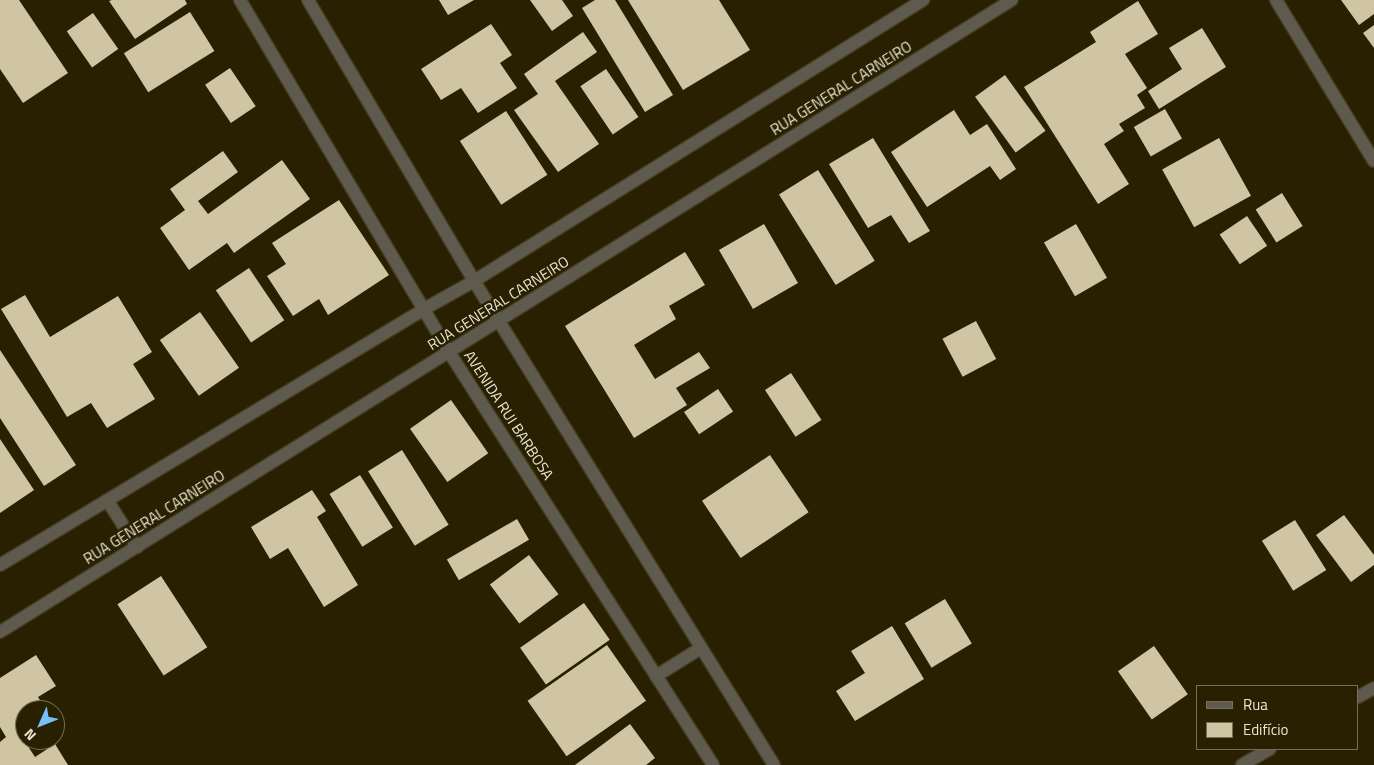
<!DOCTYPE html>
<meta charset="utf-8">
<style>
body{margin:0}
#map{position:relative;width:1374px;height:765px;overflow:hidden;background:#292002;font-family:"Titillium Web",sans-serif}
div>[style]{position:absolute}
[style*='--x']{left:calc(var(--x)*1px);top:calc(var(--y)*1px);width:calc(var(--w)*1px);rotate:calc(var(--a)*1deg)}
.building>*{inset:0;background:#d0c5a3;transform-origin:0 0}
.roads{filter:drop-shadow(1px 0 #443b1f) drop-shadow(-1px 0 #443b1f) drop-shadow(0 1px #443b1f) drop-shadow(0 -1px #443b1f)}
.minor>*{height:12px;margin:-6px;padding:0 6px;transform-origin:6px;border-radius:6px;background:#5e5a4d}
span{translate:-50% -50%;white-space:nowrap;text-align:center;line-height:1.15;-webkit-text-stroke:5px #292002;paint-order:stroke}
.street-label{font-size:15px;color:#e9e3d2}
.legend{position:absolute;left:1196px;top:685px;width:162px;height:65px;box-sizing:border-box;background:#292002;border:1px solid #766e55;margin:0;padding:6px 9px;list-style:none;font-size:15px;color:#e9e3d2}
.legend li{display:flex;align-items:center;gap:10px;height:25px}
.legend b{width:25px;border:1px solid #766e55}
.north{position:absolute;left:15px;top:700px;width:50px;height:50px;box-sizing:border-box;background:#292002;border:1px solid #766e55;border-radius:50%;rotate:226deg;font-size:14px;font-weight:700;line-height:20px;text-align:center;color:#e9e3d2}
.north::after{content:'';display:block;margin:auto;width:18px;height:22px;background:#75c0f6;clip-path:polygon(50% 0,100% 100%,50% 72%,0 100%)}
</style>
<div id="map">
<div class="building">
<i style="clip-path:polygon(0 0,19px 0,68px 73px,23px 103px,0 69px)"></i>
<i style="clip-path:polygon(112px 0,185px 0,187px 4px,135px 39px,109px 1px)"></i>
<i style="clip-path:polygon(439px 0,474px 0,448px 15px)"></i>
<i style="clip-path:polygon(530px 0,562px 0,573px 16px,552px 31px)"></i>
<i style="clip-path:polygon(595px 0,615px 0,673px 95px,645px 112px,582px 8px)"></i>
<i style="clip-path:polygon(628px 0,719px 0,750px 50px,683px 90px)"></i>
<i style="clip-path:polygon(1341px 0,1374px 0,1374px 14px,1359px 25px)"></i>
<i style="clip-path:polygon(1138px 1px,1158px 34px,1125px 54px,1147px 88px,1137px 95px,1145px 108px,1119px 124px,1124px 131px,1104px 144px,1129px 184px,1098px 204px,1024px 87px,1096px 42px,1090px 32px)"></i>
<i style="left:190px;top:12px;width:46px;height:78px;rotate:58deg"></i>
<i style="left:93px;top:13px;width:44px;height:32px;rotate:55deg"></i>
<i style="clip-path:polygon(491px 24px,512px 55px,500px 63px,517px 88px,478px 113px,461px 88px,441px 100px,421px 69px)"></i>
<i style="clip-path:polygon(1374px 25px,1374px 48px,1363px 33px)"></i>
<i style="clip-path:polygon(1202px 28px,1226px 67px,1159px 109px,1148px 91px,1182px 69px,1169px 48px)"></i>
<i style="clip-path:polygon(583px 32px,597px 52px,555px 81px,599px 144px,558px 172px,514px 110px,538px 94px,524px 74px)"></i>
<i style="left:230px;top:68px;width:46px;height:30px;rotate:56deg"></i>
<i style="left:606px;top:69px;width:58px;height:31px;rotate:56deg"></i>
<i style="left:1005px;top:75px;width:69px;height:37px;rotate:54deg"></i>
<i style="left:1165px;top:109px;width:34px;height:36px;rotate:60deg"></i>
<i style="clip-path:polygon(954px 110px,970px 135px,987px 124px,1016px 169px,1000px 180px,990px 166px,927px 207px,891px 152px)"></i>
<i style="left:506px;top:111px;width:76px;height:55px;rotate:57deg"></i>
<i style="clip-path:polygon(873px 138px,930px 231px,909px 243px,891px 215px,868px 228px,829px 164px)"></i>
<i style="left:1219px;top:138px;width:66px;height:65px;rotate:61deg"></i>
<i style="clip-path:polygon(223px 151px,238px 172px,198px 201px,208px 214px,282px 160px,310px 199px,234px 253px,227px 243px,189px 270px,160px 228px,185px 210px,170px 189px)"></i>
<i style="left:818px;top:170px;width:107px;height:46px;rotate:58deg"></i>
<i style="left:1282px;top:193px;width:39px;height:31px;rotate:58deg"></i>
<i style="clip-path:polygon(339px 200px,389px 275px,328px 315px,319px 299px,293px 316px,267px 276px,286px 264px,272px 243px)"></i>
<i style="left:1247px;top:216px;width:36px;height:33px;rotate:56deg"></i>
<i style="left:764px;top:224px;width:68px;height:52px;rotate:60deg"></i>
<i style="left:1076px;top:224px;width:62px;height:37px;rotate:60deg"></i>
<i style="clip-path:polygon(685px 252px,705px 285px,669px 306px,676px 319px,634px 345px,655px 379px,699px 352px,710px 368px,676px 388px,687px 405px,634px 438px,565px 326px)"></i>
<i style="left:249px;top:268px;width:63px;height:40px;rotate:56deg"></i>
<i style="clip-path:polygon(25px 295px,50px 337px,118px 296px,152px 352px,133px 364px,155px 399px,107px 428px,91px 403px,67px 417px,1px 309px)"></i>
<i style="left:200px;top:312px;width:68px;height:49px;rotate:55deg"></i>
<i style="left:976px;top:321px;width:43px;height:38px;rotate:62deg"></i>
<i style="clip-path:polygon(0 350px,76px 465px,44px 486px,0 418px)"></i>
<i style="left:791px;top:373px;width:56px;height:31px;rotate:57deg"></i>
<i style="left:718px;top:389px;width:27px;height:41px;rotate:56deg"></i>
<i style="left:451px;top:400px;width:65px;height:50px;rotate:55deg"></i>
<i style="clip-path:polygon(0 439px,34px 490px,0 513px)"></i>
<i style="left:402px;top:450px;width:88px;height:40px;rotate:58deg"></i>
<i style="left:770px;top:455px;width:69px;height:82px;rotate:56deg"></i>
<i style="left:360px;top:475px;width:62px;height:36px;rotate:58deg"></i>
<i style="clip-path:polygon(312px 490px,326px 511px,317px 517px,358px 585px,324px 607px,288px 548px,270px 559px,251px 527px)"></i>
<i style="clip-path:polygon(1344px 515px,1374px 555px,1374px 565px,1351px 582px,1316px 535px)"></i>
<i style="left:517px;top:519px;width:24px;height:81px;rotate:60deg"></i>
<i style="left:1295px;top:520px;width:59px;height:39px;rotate:58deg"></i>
<i style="left:529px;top:555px;width:49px;height:49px;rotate:53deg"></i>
<i style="left:161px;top:576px;width:85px;height:52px;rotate:57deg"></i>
<i style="left:945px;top:599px;width:52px;height:47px;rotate:59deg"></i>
<i style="left:584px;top:603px;width:45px;height:78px;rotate:55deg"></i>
<i style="clip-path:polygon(892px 626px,924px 679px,855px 721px,836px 691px,865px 673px,851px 651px)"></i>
<i style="left:607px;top:645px;width:68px;height:97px;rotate:55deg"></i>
<i style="left:1154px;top:646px;width:59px;height:44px;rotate:55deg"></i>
<i style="clip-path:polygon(36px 655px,56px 686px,38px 697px,46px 710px,25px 710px,25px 726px,18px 731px,35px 757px,55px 744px,68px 765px,0 765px,0 742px,6px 737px,0 727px,0 678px)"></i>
<i style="clip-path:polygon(630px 724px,655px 758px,646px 765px,575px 765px)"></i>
</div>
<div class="roads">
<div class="minor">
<i style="--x:240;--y:0;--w:409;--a:59.3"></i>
<i style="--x:449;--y:352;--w:490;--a:57.4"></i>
<i style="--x:308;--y:0;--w:326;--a:59.4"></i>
<i style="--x:474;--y:281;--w:569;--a:58.21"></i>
<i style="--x:1276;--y:0;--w:188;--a:58.7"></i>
<i style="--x:107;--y:500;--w:56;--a:57.4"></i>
<i style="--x:0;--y:565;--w:495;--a:-31.1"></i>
<i style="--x:424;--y:309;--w:57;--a:-29.2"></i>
<i style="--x:474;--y:281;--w:530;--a:-32.04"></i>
<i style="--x:0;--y:632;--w:1193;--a:-31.99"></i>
<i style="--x:656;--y:676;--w:53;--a:-31.9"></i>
<i style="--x:1358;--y:697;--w:18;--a:-29"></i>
<i style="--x:1242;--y:765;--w:32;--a:-30"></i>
</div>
</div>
<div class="street-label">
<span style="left:841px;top:88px;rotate:-32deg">RUA GENERAL CARNEIRO</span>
<span style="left:498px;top:303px;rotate:-32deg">RUA GENERAL CARNEIRO</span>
<span style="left:509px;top:415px;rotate:57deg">AVENIDA RUI BARBOSA</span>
<span style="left:154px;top:517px;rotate:-32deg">RUA GENERAL CARNEIRO</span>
</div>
<ul class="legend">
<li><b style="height:6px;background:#5e5a4d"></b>Rua</li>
<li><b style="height:14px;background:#d0c5a3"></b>Edifício</li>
</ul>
<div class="north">N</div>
</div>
